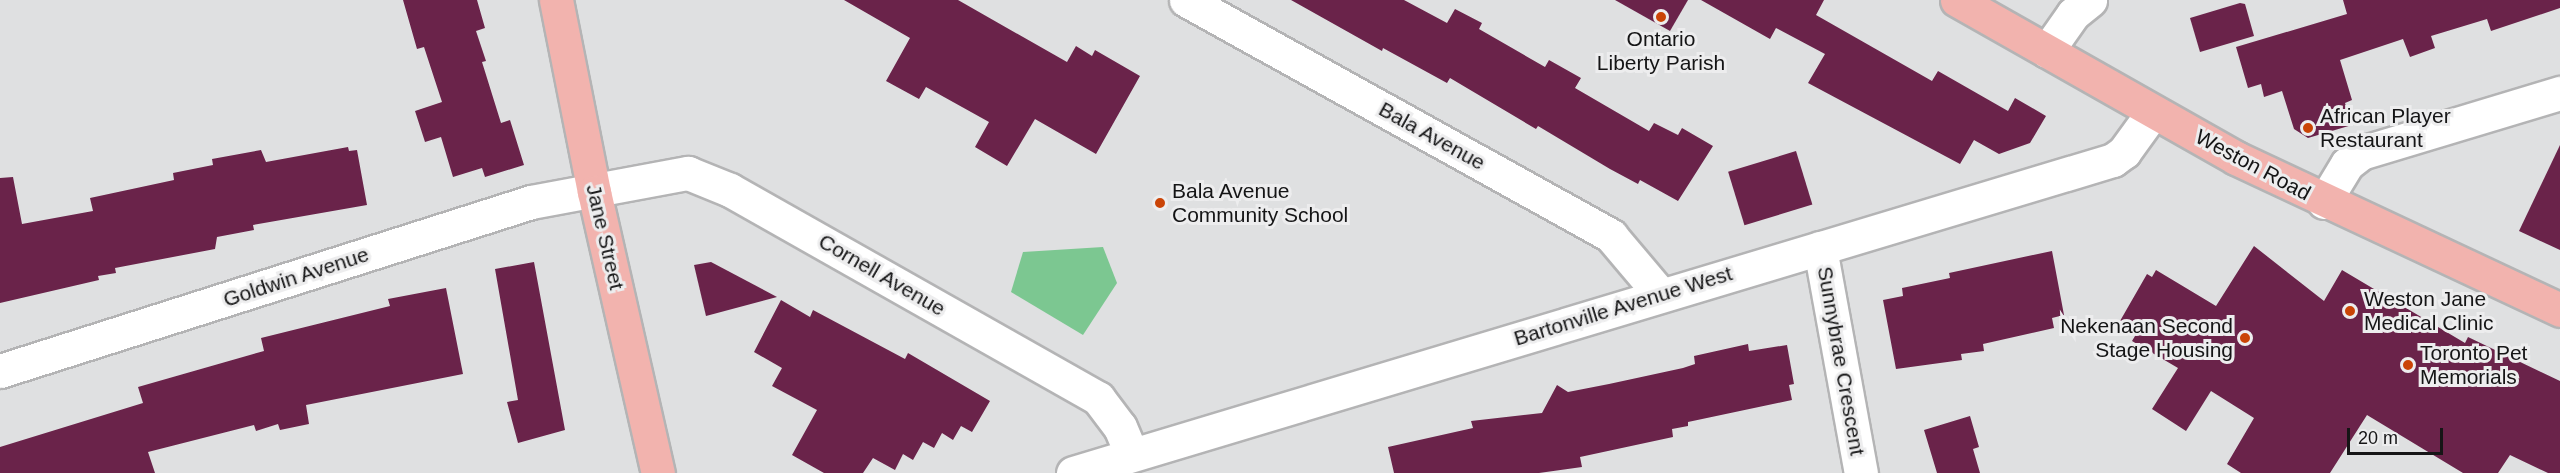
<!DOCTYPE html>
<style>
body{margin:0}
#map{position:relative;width:2560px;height:473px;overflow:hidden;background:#dfe0e1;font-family:Arial,sans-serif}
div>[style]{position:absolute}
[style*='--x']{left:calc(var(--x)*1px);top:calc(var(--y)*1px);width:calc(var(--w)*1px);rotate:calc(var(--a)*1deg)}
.green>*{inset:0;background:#7cc791}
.building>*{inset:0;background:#6a234a;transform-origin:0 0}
.roads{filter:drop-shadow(2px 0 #b4b4b5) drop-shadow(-2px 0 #b4b4b5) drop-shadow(0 2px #b4b4b5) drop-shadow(0 -2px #b4b4b5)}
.minor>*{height:33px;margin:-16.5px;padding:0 16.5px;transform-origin:16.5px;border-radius:16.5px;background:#fff}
.major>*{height:33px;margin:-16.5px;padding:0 16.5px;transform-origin:16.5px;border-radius:16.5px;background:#f2b3ae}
.dots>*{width:16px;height:16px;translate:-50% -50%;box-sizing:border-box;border:3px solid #ededee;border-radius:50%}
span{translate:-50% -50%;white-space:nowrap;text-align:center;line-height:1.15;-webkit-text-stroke:6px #ededee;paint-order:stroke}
.poi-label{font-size:21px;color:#151516}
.left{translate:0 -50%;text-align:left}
.right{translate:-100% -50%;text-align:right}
.street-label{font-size:21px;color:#151516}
.scale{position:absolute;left:2347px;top:428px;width:96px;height:27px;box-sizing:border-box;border:3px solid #151516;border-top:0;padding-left:8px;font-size:18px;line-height:21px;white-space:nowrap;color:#151516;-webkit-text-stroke:4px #ededee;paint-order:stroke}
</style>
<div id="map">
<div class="green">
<i style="clip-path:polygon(1103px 247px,1117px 283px,1083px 335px,1011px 292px,1023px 252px)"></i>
</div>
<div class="building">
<i style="clip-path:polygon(403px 0,477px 0,485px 28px,476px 31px,486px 61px,482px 62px,501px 123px,510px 120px,524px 165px,485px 177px,482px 168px,453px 177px,441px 137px,425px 142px,415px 111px,442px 102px,424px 47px,417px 49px)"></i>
<i style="clip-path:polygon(844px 0,958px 0,1067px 62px,1076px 46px,1092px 56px,1095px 50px,1140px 76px,1096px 154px,1035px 119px,1007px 166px,975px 147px,989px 122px,926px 87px,919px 99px,886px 81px,910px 38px)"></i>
<i style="clip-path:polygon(1291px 0,1404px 0,1447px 23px,1455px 9px,1482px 23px,1479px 29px,1545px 67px,1549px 60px,1581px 78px,1575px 88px,1649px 131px,1654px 123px,1678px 135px,1682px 128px,1713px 146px,1678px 201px,1640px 180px,1638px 184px,1610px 169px,1538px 126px,1536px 129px,1450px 78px,1447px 83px,1383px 48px,1382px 51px)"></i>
<i style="clip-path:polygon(1615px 0,1688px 0,1670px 31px)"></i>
<i style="clip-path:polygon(1701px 0,1824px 0,1816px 15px,1932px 81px,1938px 71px,2008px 111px,2015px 98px,2046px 116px,2030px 143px,1999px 154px,1974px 140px,1960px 164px,1808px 83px,1825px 54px,1776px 28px,1770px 39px)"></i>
<i style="clip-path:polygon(2343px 0,2560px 0,2560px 8px,2491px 31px,2487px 19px,2431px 36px,2435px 48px,2410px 57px,2403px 39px,2340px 60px,2352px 100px,2345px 103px,2352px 125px,2308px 138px,2294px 129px,2282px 91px,2264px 97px,2261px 84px,2248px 88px,2236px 47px,2347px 14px)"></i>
<i style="clip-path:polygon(2240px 3px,2245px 4px,2254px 36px,2200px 52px,2190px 18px)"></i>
<i style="clip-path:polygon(2560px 145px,2560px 250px,2519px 231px)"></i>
<i style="clip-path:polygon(348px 147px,349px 151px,357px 150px,367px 205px,253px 225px,254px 230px,217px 237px,215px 249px,115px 268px,116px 273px,98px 276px,99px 280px,0 303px,0 178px,13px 177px,22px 224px,93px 211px,90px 198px,174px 180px,173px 173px,213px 165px,212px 159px,261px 150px,266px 162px)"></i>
<i style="left:1796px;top:151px;width:56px;height:71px;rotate:73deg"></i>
<i style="clip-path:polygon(2254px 246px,2324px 301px,2342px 270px,2465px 343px,2468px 337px,2560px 381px,2560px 473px,2548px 473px,2510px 455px,2498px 473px,2463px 473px,2367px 415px,2330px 473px,2241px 473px,2227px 464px,2254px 418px,2211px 391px,2186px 431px,2152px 409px,2178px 368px,2132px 341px,2138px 331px,2120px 321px,2147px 274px,2152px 277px,2156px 270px,2216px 306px)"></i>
<i style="clip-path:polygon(2052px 251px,2064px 315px,2052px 318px,2054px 328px,1983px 344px,1984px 351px,1961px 354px,1962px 360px,1896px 369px,1883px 300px,1903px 296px,1902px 288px,1950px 278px,1949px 273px)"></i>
<i style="clip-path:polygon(534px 262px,565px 430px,518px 443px,507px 402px,518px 400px,495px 269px)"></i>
<i style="clip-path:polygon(711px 262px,777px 297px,706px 316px,694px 265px)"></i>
<i style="clip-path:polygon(446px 288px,463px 374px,306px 405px,309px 424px,280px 430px,278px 424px,256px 431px,254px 425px,148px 452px,155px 473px,0 473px,0 447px,143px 403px,138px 387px,264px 351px,261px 338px,390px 306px,388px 299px)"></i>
<i style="clip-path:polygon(781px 300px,810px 317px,813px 310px,905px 359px,908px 353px,990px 401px,972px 432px,961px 426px,953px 440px,942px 433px,934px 448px,923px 442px,913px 460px,903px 454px,895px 470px,873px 458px,863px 473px,824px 473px,792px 455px,817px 410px,772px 386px,782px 368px,754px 352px)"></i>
<i style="clip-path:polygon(1748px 344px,1749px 351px,1787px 345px,1794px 384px,1789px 385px,1792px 400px,1688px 422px,1688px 426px,1672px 429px,1673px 437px,1580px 457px,1582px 467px,1539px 473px,1394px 473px,1388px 447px,1473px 428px,1471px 421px,1542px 413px,1557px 385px,1568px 392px,1609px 384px,1683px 368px,1695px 364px,1694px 356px)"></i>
<i style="clip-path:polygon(1970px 416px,1979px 447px,1973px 449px,1980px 473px,1937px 473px,1924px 430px)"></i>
</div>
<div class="roads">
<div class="minor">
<i style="--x:1186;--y:0;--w:486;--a:29"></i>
<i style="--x:1611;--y:236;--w:76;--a:49.8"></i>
<i style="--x:2047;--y:51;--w:45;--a:-54.9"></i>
<i style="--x:2073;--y:14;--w:22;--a:-39"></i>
<i style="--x:2324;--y:202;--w:44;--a:-58.8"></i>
<i style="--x:2347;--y:164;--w:18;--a:-38"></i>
<i style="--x:2361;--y:153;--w:208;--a:-16.8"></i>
<i style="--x:1820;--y:248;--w:229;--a:79.7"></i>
<i style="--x:0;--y:371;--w:557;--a:-17.65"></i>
<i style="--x:531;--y:202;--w:160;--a:-10.5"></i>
<i style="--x:688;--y:173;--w:45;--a:22"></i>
<i style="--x:730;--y:190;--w:423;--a:29.5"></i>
<i style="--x:1098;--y:398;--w:36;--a:53"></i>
<i style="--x:1120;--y:427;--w:30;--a:67"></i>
<i style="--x:1073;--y:473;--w:1086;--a:-16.75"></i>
<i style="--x:2113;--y:160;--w:14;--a:-36"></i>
<i style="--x:2124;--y:152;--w:49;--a:-54.1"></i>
</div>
<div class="major">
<i style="--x:556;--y:0;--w:196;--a:78.8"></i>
<i style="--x:594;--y:192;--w:288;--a:77.2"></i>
<i style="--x:1957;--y:0;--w:321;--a:29.5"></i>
<i style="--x:2236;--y:158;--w:358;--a:25.1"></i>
</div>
</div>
<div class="dots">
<i style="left:1661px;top:17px;background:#ca4406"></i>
<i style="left:2308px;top:128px;background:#ca4406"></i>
<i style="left:1160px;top:203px;background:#ca4406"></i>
<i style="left:2350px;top:311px;background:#ca4406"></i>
<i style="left:2245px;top:338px;background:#ca4406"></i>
<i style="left:2408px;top:365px;background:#ca4406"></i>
</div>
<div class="poi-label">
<span style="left:1661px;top:51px">Ontario<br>Liberty Parish</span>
<span class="left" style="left:2320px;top:128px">African Player<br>Restaurant</span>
<span class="left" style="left:1172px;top:203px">Bala Avenue<br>Community School</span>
<span class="left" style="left:2364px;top:311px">Weston Jane<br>Medical Clinic</span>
<span class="right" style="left:2233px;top:338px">Nekenaan Second<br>Stage Housing</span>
<span class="left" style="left:2420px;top:365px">Toronto Pet<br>Memorials</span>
</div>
<div class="street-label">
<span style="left:1432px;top:136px;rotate:29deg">Bala Avenue</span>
<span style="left:2253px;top:165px;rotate:28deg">Weston Road</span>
<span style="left:605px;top:237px;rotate:77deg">Jane Street</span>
<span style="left:882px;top:275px;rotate:30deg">Cornell Avenue</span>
<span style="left:296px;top:277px;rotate:-18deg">Goldwin Avenue</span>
<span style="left:1623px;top:306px;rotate:-17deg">Bartonville Avenue West</span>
<span style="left:1841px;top:361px;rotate:80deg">Sunnybrae Crescent</span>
</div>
<div class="scale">20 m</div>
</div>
